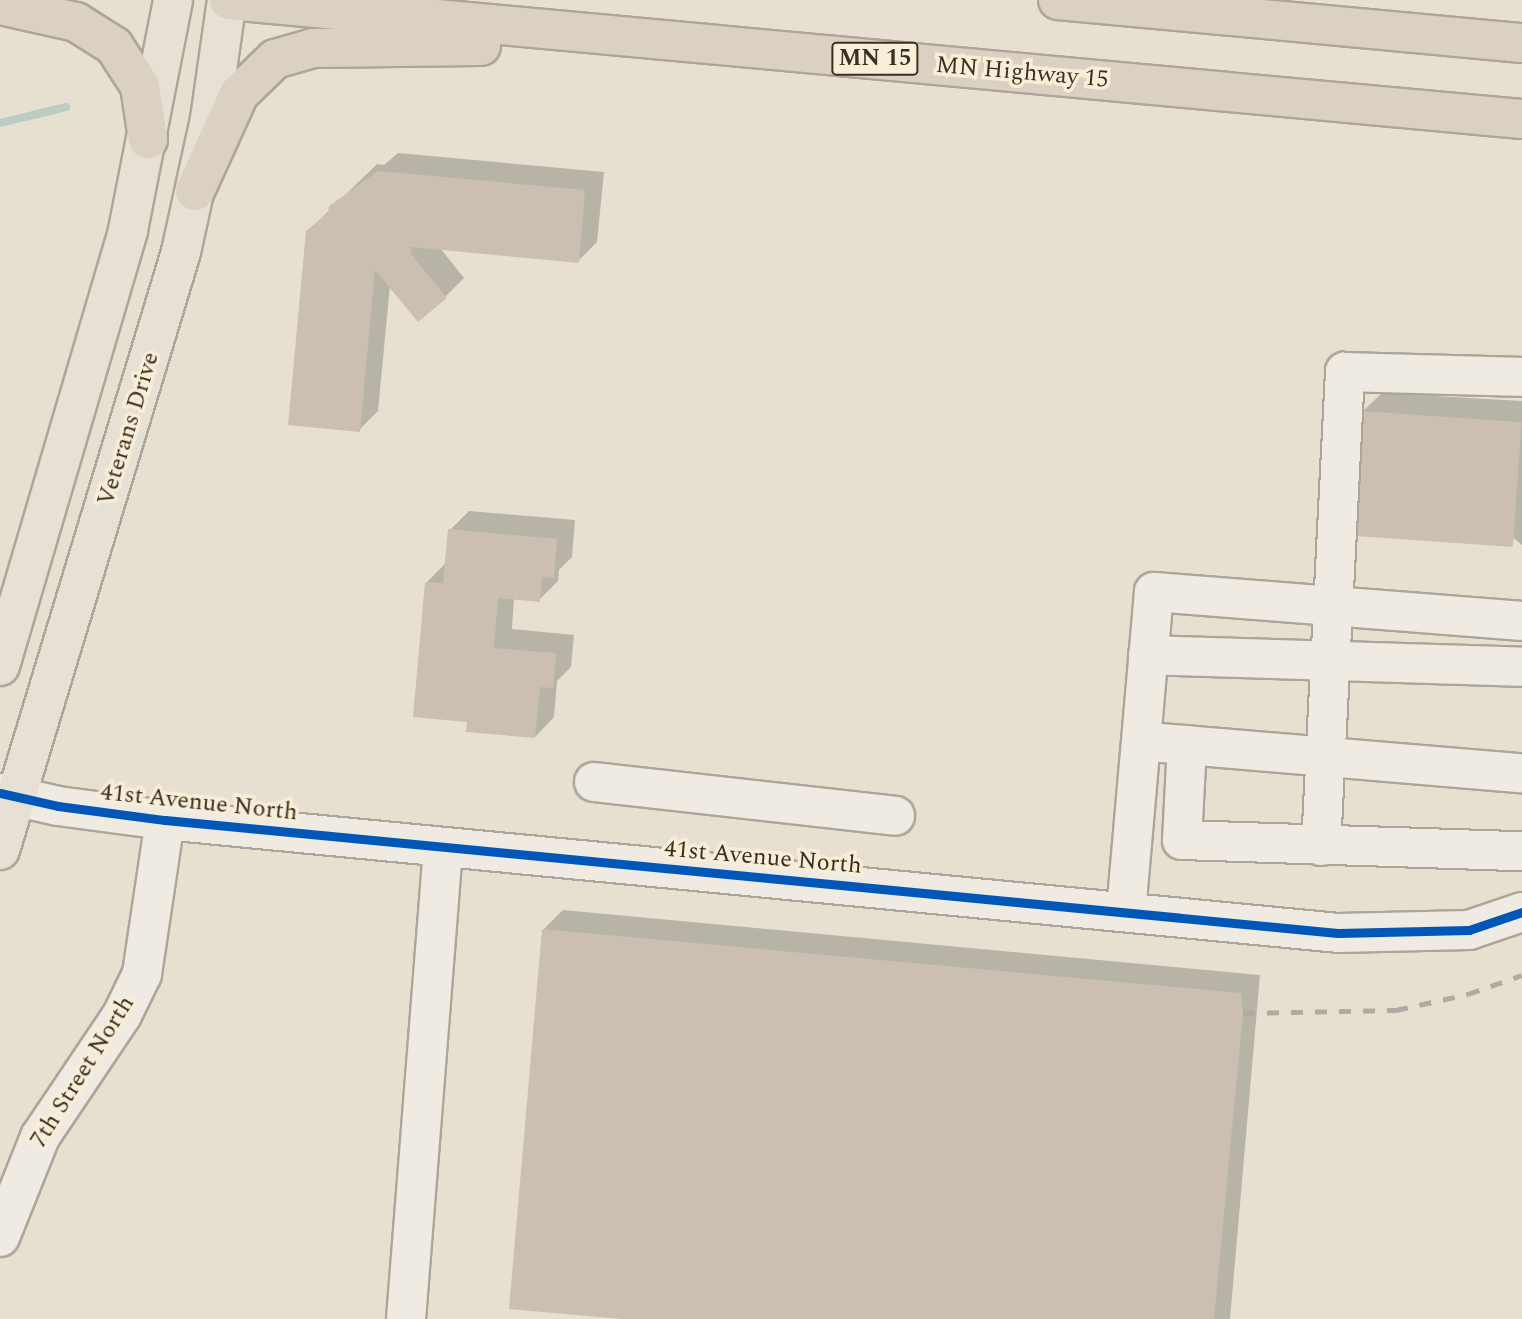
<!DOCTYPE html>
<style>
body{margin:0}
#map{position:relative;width:1522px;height:1319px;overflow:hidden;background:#e7e0d1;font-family:Spectral,serif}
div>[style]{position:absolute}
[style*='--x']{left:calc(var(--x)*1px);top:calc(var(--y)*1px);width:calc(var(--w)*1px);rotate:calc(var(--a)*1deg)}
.shadow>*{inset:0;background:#0003}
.stream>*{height:8px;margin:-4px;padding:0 4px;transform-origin:4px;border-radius:4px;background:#bcccc2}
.building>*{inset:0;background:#cbbfb2;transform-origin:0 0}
.roads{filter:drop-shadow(2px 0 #ada599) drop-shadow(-2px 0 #ada599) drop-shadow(0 2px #ada599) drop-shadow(0 -2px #ada599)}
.minor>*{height:38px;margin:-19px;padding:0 19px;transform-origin:19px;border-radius:19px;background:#efebe3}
.major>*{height:38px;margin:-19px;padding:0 19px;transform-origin:19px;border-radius:19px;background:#e6e1d4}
.highway>*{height:38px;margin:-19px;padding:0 19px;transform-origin:19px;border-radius:19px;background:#dad1c2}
.rail>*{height:5px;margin-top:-2.5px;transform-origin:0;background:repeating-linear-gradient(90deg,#afaaa2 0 12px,transparent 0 24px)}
.cycleway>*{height:9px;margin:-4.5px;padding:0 4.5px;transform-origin:4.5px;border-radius:4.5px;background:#0057b8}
span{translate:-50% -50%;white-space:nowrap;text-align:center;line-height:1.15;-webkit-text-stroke:7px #f7eed8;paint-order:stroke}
.shield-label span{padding:2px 5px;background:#f7eed8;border:2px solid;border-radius:5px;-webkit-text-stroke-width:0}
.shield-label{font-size:23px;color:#3d2e20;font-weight:700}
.street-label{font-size:24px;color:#3d2e20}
</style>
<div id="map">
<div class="shadow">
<i style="clip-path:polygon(398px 153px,604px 172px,597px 242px,578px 261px,440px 248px,464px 278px,445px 297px,390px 285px,378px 411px,359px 430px,308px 231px,377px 164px,384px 165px)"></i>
<i style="clip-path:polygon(1382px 393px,1522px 401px,1522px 545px,1362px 412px)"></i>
<i style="clip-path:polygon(469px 511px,575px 520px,572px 557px,559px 570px,558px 581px,539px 600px,514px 598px,512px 629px,574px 635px,571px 667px,557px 681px,554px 717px,535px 737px,469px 720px,426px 583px,445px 564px,450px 530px)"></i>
<i style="clip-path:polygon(563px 910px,1260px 975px,1230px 1319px,641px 1319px,544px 929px)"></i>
</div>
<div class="stream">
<i style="--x:0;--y:123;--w:68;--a:-13.6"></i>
</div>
<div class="building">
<i style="clip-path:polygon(378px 171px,585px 190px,579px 263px,411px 247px,411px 254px,447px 298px,418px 322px,375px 270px,360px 432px,288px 425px,306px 231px,328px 213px,329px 206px)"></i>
<i style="left:1361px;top:411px;width:161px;height:125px;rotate:4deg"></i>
<i style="clip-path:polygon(448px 529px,557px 539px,554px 578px,542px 577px,540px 602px,498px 598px,494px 648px,556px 653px,553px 688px,540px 687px,535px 738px,466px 732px,467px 722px,413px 717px,425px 582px,443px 583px)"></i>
<i style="clip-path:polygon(542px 929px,1241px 993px,1243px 1013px,1214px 1319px,621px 1319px,509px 1309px)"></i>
</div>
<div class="roads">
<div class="minor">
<i style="--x:1148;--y:655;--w:374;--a:1.8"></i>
<i style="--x:1161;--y:743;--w:362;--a:4.8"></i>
<i style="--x:1187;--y:745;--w:95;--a:93"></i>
<i style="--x:1182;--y:840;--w:340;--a:1.9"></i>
<i style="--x:594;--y:782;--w:303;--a:6.4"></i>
<i style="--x:0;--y:793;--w:59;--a:12.6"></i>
<i style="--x:58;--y:806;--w:108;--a:7.5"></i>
<i style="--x:165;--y:820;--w:1178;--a:5.5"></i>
<i style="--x:1338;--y:933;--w:131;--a:-1.3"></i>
<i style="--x:1469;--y:930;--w:56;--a:-18.8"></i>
<i style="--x:1321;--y:846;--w:475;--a:-87.1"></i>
<i style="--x:1345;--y:372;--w:177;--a:1.6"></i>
<i style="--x:1126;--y:912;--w:321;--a:-85"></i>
<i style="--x:1154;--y:592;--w:369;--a:4.5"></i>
<i style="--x:0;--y:1237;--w:108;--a:-68.2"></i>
<i style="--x:40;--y:1137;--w:147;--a:-56.1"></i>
<i style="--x:122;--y:1015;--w:46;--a:-64"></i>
<i style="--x:142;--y:974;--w:156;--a:-81.5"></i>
<i style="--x:406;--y:1319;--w:473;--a:-85.5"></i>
</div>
<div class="major">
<i style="--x:0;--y:666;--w:454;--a:-73.6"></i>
<i style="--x:128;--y:230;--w:234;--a:-78.9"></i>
<i style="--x:0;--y:850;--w:625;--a:-73.16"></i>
<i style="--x:181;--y:252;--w:136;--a:-77.7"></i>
<i style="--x:210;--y:119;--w:120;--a:-81.9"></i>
</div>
<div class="highway">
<i style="--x:229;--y:0;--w:1298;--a:5.26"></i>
<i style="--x:1058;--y:0;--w:466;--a:5.3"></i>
<i style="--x:0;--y:5;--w:78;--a:12.6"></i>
<i style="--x:76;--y:22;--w:45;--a:32.3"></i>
<i style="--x:114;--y:46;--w:48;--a:57"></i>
<i style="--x:140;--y:86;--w:54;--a:81.4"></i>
<i style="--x:195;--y:191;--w:107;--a:-65.6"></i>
<i style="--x:239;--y:94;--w:50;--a:-44.2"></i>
<i style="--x:275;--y:59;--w:40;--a:-16"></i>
<i style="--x:313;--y:48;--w:168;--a:-0.7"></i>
</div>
</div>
<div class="rail">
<i style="--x:1243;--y:1013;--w:153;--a:-1.1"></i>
<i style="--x:1396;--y:1010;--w:74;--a:-12.5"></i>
<i style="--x:1468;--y:994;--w:57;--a:-19.4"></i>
</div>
<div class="cycleway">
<i style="--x:0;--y:793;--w:59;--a:12.6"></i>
<i style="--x:58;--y:806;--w:108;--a:7.5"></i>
<i style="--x:165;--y:820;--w:1178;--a:5.5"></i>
<i style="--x:1338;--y:933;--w:131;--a:-1.3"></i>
<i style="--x:1469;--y:930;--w:56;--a:-18.8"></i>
</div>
<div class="shield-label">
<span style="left:875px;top:59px">MN 15</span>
</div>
<div class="street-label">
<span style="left:1022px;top:73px;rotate:5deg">MN Highway 15</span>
<span style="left:129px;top:429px;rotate:-73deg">Veterans Drive</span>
<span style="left:199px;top:803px;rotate:6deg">41st Avenue North</span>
<span style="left:763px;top:858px;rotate:5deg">41st Avenue North</span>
<span style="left:83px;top:1072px;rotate:-58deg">7th Street North</span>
</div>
</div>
